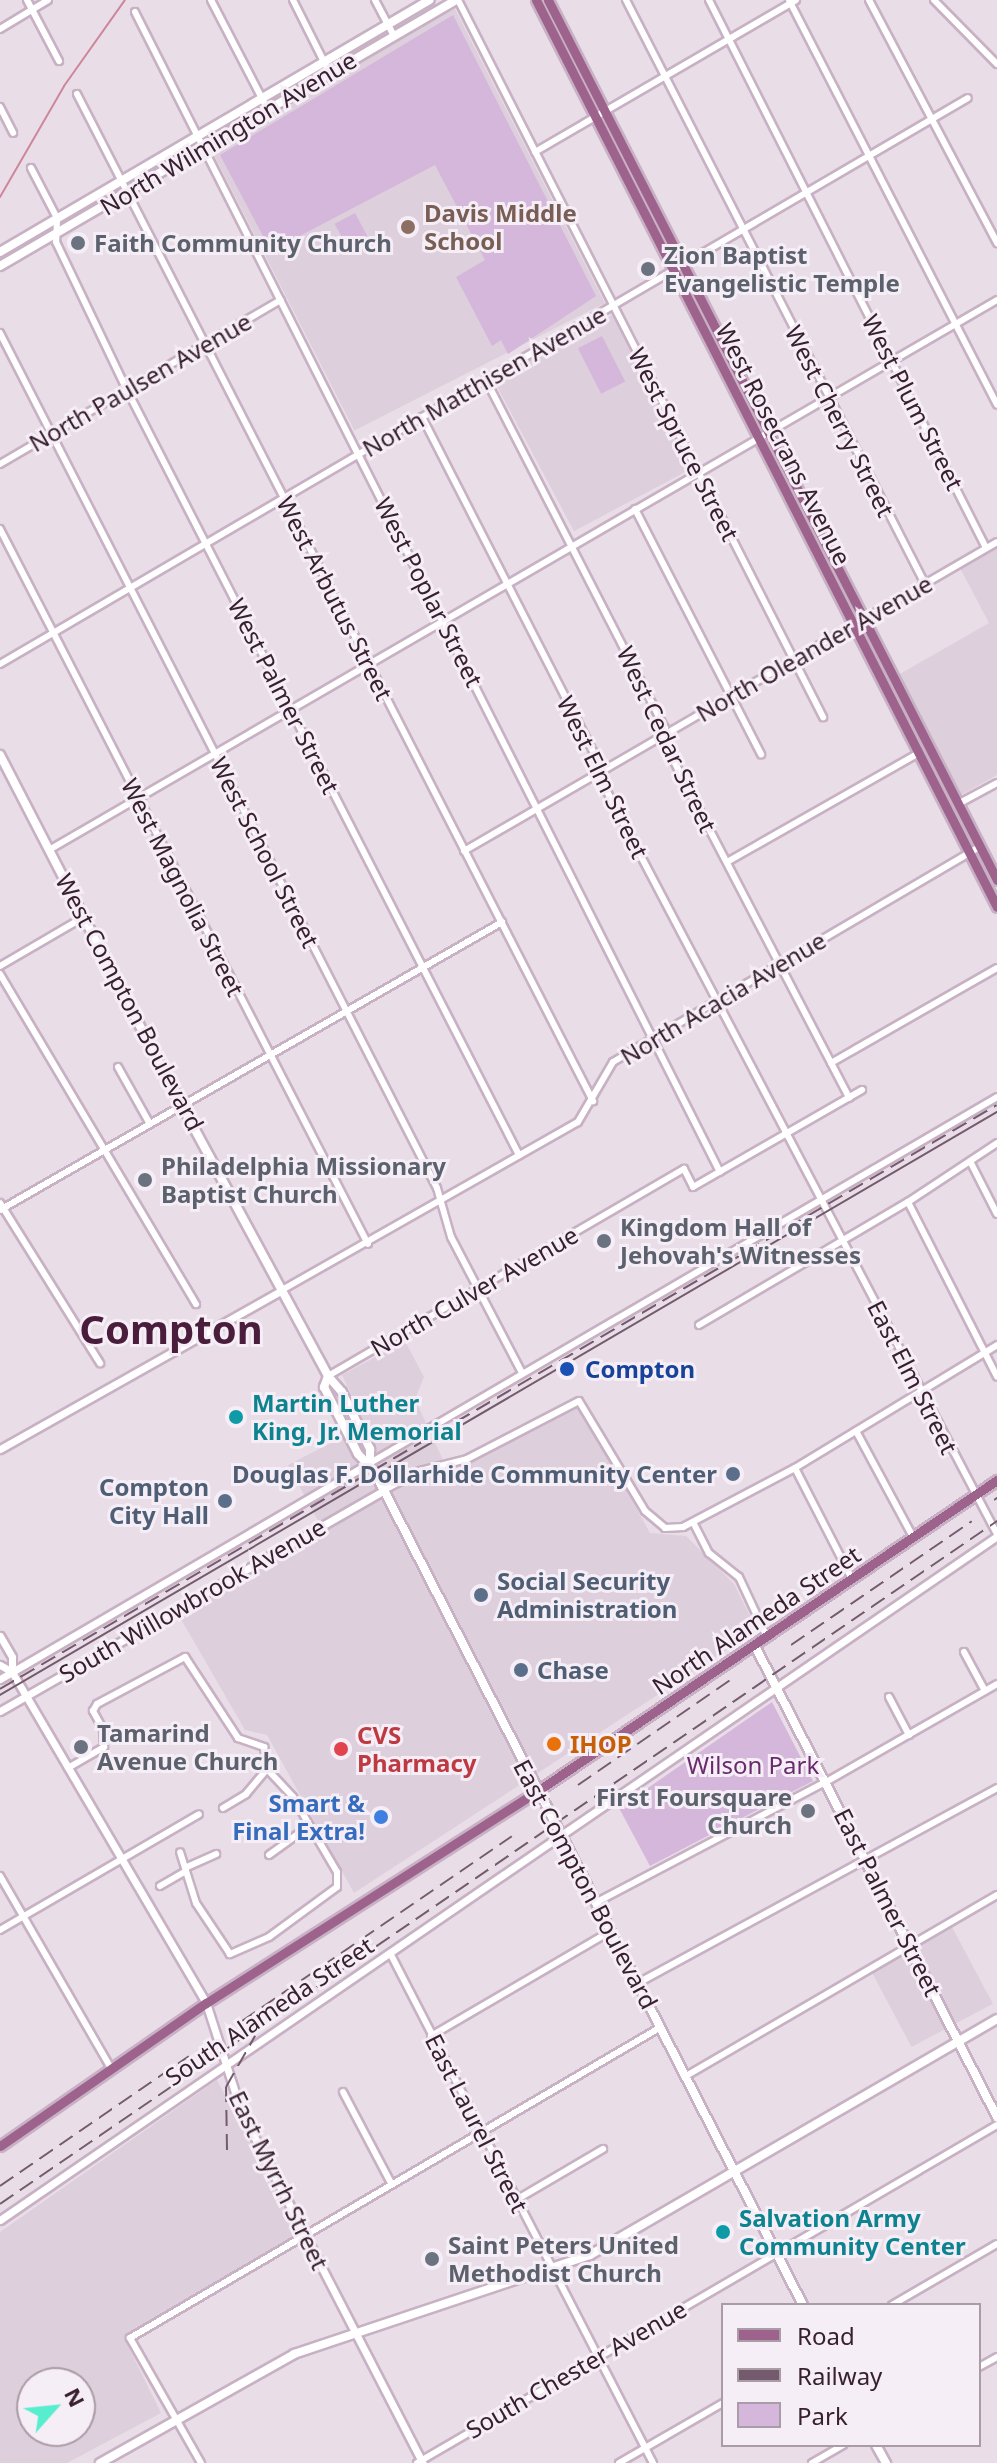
<!DOCTYPE html>
<style>
body{margin:0}
#map{position:relative;width:997px;height:2463px;overflow:hidden;background:#e9dee8;font-family:"Noto Sans",sans-serif}
div>[style]{position:absolute}
[style*='--x']{left:calc(var(--x)*1px);top:calc(var(--y)*1px);width:calc(var(--w)*1px);rotate:calc(var(--a)*1deg)}
.built>*{inset:0;background:#ddcfdc;transform-origin:0 0}
.green>*{inset:0;background:#d4b7da;transform-origin:0 0}
.stream>*{height:2px;margin:-1px;padding:0 1px;transform-origin:1px;border-radius:1px;background:#ce869b}
.roads{filter:drop-shadow(2px 0 #c8b1c4) drop-shadow(-2px 0 #c8b1c4) drop-shadow(0 2px #c8b1c4) drop-shadow(0 -2px #c8b1c4)}
.minor>*{height:6px;margin:-3px;padding:0 3px;transform-origin:3px;border-radius:3px;background:#fff}
.tertiary>*{height:7px;margin:-3.5px;padding:0 3.5px;transform-origin:3.5px;border-radius:3.5px;background:#fff}
.secondary>*{height:8px;margin:-4px;padding:0 4px;transform-origin:4px;border-radius:4px;background:#fff}
.primary>*{height:9px;margin:-4.5px;padding:0 4.5px;transform-origin:4.5px;border-radius:4.5px;background:#9e638d}
.tram>*{height:2px;margin:-1px;padding:0 1px;transform-origin:1px;border-radius:1px;background:#745a6d}
.rail>*{height:2px;margin-top:-1px;transform-origin:0;background:repeating-linear-gradient(90deg,#745a6d 0 16px,transparent 0 24px)}
.dots>*{width:22px;height:22px;translate:-50% -50%;box-sizing:border-box;border:4px solid #f6eef6;border-radius:50%}
span{translate:-50% -50%;white-space:nowrap;text-align:center;line-height:1.15;-webkit-text-stroke:6px #f6eef6;paint-order:stroke}
.street-label{font-size:24px;color:#382031}
.education-label{font-size:24px;color:#785e54;font-weight:700}
.left{translate:0 -50%;text-align:left}
.worship-label{font-size:24px;color:#5b616d;font-weight:700}
.right{translate:-100% -50%;text-align:right}
.transit-label{font-size:24px;color:#164399;font-weight:700}
.culture-label{font-size:24px;color:#0d838f;font-weight:700}
.service-label{font-size:24px;color:#4e5e75;font-weight:700}
.health-label{font-size:24px;color:#be3a42;font-weight:700}
.food-label{font-size:24px;color:#c56008;font-weight:700}
.park-label{font-size:24px;color:#692b6d}
.shop-label{font-size:24px;color:#366cbe;font-weight:700}
.town-label{font-size:40px;color:#491d3b;font-weight:700}
.legend{position:absolute;left:721px;top:2303px;width:260px;height:144px;box-sizing:border-box;background:#f6eef6;border:2px solid #aa9ca7;margin:0;padding:10px 14px;list-style:none;font-size:24px;color:#382031}
.legend li{display:flex;align-items:center;gap:16px;height:40px}
.legend b{width:40px;border:2px solid #aa9ca7}
.north{position:absolute;left:16px;top:2367px;width:80px;height:80px;box-sizing:border-box;background:#f6eef6;border:2px solid #aa9ca7;border-radius:50%;rotate:63deg;font-size:22px;font-weight:700;line-height:32px;text-align:center;color:#382031}
.north::after{content:'';display:block;margin:auto;width:28px;height:36px;background:#57eecf;clip-path:polygon(50% 0,100% 100%,50% 72%,0 100%)}
</style>
<div id="map">
<div class="built">
<i style="left:455px;top:9px;width:330px;height:281px;rotate:63deg"></i>
<i style="left:612px;top:315px;width:173px;height:135px;rotate:62deg"></i>
<i style="clip-path:polygon(997px 547px,997px 775px,961px 795px,898px 675px,989px 623px,960px 568px)"></i>
<i style="clip-path:polygon(405px 1341px,424px 1377px,415px 1399px,448px 1471px,569px 1408px,581px 1409px,650px 1533px,686px 1536px,734px 1584px,757px 1630px,354px 1893px,267px 1735px,245px 1730px,178px 1614px,324px 1532px,288px 1465px,366px 1425px,342px 1375px)"></i>
<i style="left:952px;top:1927px;width:87px;height:92px;rotate:62deg"></i>
<i style="clip-path:polygon(evenodd,217px 2080px,298px 2235px,129px 2333px,127px 2344px,161px 2413px,67px 2463px,0 2463px,0 2232px,217px 2080px,32px 2383px,80px 2383px,80px 2431px,32px 2431px,32px 2383px)"></i>
</div>
<div class="green">
<i style="clip-path:polygon(453px 15px,596px 296px,508px 354px,501px 340px,492px 346px,456px 277px,485px 260px,435px 165px,271px 251px,220px 155px)"></i>
<i style="left:355px;top:213px;width:30px;height:23px;rotate:62deg"></i>
<i style="left:602px;top:336px;width:51px;height:27px;rotate:63deg"></i>
<i style="clip-path:polygon(772px 1702px,813px 1781px,650px 1866px,619px 1808px)"></i>
</div>
<div class="stream">
<i style="--x:0;--y:197;--w:128;--a:-60"></i>
<i style="--x:64;--y:86;--w:105;--a:-54.7"></i>
</div>
<div class="roads">
<div class="minor">
<i style="--x:27;--y:0;--w:69;--a:62.3"></i>
<i style="--x:211;--y:0;--w:124;--a:62.6"></i>
<i style="--x:293;--y:0;--w:83;--a:63.4"></i>
<i style="--x:375;--y:0;--w:41;--a:62.2"></i>
<i style="--x:458;--y:0;--w:805;--a:63.02"></i>
<i style="--x:626;--y:0;--w:656;--a:62.89"></i>
<i style="--x:709;--y:0;--w:614;--a:63.18"></i>
<i style="--x:789;--y:0;--w:455;--a:62.8"></i>
<i style="--x:869;--y:0;--w:275;--a:62.2"></i>
<i style="--x:934;--y:0;--w:90;--a:45.5"></i>
<i style="--x:135;--y:12;--w:1299;--a:63.24"></i>
<i style="--x:0;--y:29;--w:56;--a:-31.1"></i>
<i style="--x:77;--y:94;--w:1132;--a:62.87"></i>
<i style="--x:0;--y:107;--w:29;--a:63"></i>
<i style="--x:535;--y:152;--w:302;--a:-30.2"></i>
<i style="--x:31;--y:168;--w:56;--a:62.5"></i>
<i style="--x:57;--y:218;--w:24;--a:92"></i>
<i style="--x:56;--y:242;--w:164;--a:64.4"></i>
<i style="--x:127;--y:390;--w:860;--a:62.87"></i>
<i style="--x:0;--y:333;--w:960;--a:62.93"></i>
<i style="--x:437;--y:1188;--w:51;--a:74.1"></i>
<i style="--x:451;--y:1237;--w:153;--a:62.4"></i>
<i style="--x:486;--y:380;--w:391;--a:62.8"></i>
<i style="--x:665;--y:728;--w:16;--a:90"></i>
<i style="--x:665;--y:744;--w:399;--a:62.5"></i>
<i style="--x:422;--y:417;--w:398;--a:62.9"></i>
<i style="--x:603;--y:771;--w:11;--a:95"></i>
<i style="--x:602;--y:782;--w:849;--a:62.29"></i>
<i style="--x:0;--y:464;--w:325;--a:-30.3"></i>
<i style="--x:635;--y:509;--w:276;--a:62.8"></i>
<i style="--x:0;--y:529;--w:804;--a:62.77"></i>
<i style="--x:0;--y:664;--w:1121;--a:-30.32"></i>
<i style="--x:958;--y:804;--w:44;--a:-28.3"></i>
<i style="--x:49;--y:850;--w:1096;--a:-30.12"></i>
<i style="--x:464;--y:851;--w:616;--a:-30.1"></i>
<i style="--x:727;--y:862;--w:221;--a:-29.6"></i>
<i style="--x:0;--y:966;--w:97;--a:-30.3"></i>
<i style="--x:0;--y:974;--w:384;--a:59.3"></i>
<i style="--x:831;--y:1063;--w:191;--a:-29.8"></i>
<i style="--x:118;--y:1067;--w:65;--a:60.7"></i>
<i style="--x:971;--y:1163;--w:57;--a:63"></i>
<i style="--x:908;--y:1202;--w:196;--a:63"></i>
<i style="--x:0;--y:1203;--w:189;--a:58"></i>
<i style="--x:0;--y:1210;--w:579;--a:-29.84"></i>
<i style="--x:282;--y:1290;--w:340;--a:-29.6"></i>
<i style="--x:578;--y:1122;--w:69;--a:-59.7"></i>
<i style="--x:613;--y:1062;--w:425;--a:-30.4"></i>
<i style="--x:699;--y:1325;--w:243;--a:-30.5"></i>
<i style="--x:908;--y:1202;--w:107;--a:-33.5"></i>
<i style="--x:328;--y:1376;--w:412;--a:-30.2"></i>
<i style="--x:684;--y:1169;--w:20;--a:63"></i>
<i style="--x:693;--y:1187;--w:195;--a:-29.9"></i>
<i style="--x:856;--y:1431;--w:120;--a:61.7"></i>
<i style="--x:370;--y:1463;--w:726;--a:-30.27"></i>
<i style="--x:795;--y:1468;--w:125;--a:62.8"></i>
<i style="--x:384;--y:1490;--w:41;--a:-27.8"></i>
<i style="--x:420;--y:1471;--w:49;--a:-14.3"></i>
<i style="--x:467;--y:1459;--w:126;--a:-27.4"></i>
<i style="--x:579;--y:1401;--w:128;--a:59"></i>
<i style="--x:645;--y:1511;--w:26;--a:40"></i>
<i style="--x:665;--y:1528;--w:18;--a:-3"></i>
<i style="--x:683;--y:1527;--w:127;--a:-27.8"></i>
<i style="--x:795;--y:1468;--w:237;--a:-31.3"></i>
<i style="--x:694;--y:1524;--w:33;--a:63"></i>
<i style="--x:709;--y:1553;--w:38;--a:39"></i>
<i style="--x:739;--y:1577;--w:66;--a:65"></i>
<i style="--x:964;--y:1652;--w:44;--a:61.7"></i>
<i style="--x:889;--y:1697;--w:43;--a:62.2"></i>
<i style="--x:68;--y:1768;--w:42;--a:-30.3"></i>
<i style="--x:104;--y:1747;--w:18;--a:-93"></i>
<i style="--x:103;--y:1729;--w:21;--a:-119"></i>
<i style="--x:93;--y:1711;--w:8;--a:-60"></i>
<i style="--x:97;--y:1704;--w:100;--a:-28.1"></i>
<i style="--x:185;--y:1657;--w:97;--a:56.8"></i>
<i style="--x:238;--y:1738;--w:28;--a:19"></i>
<i style="--x:264;--y:1747;--w:22;--a:82"></i>
<i style="--x:267;--y:1769;--w:38;--a:47"></i>
<i style="--x:293;--y:1797;--w:87;--a:59.6"></i>
<i style="--x:337;--y:1872;--w:15;--a:90"></i>
<i style="--x:337;--y:1887;--w:84;--a:143.7"></i>
<i style="--x:269;--y:1937;--w:43;--a:156.4"></i>
<i style="--x:230;--y:1954;--w:61;--a:-123.7"></i>
<i style="--x:196;--y:1903;--w:53;--a:-107.4"></i>
<i style="--x:223;--y:1808;--w:27;--a:-31"></i>
<i style="--x:246;--y:1794;--w:33;--a:-50"></i>
<i style="--x:269;--y:1855;--w:49;--a:-35.9"></i>
<i style="--x:187;--y:1867;--w:32;--a:-24"></i>
<i style="--x:0;--y:1876;--w:222;--a:60"></i>
<i style="--x:160;--y:1886;--w:30;--a:-30"></i>
<i style="--x:597;--y:1902;--w:259;--a:-27.7"></i>
<i style="--x:826;--y:1782;--w:197;--a:-29.8"></i>
<i style="--x:0;--y:1930;--w:230;--a:-30.2"></i>
<i style="--x:390;--y:1953;--w:574;--a:62.72"></i>
<i style="--x:638;--y:1983;--w:409;--a:-28.5"></i>
<i style="--x:431;--y:2036;--w:208;--a:-30.3"></i>
<i style="--x:686;--y:2076;--w:360;--a:-30.2"></i>
<i style="--x:343;--y:2092;--w:103;--a:62.2"></i>
<i style="--x:516;--y:2200;--w:101;--a:-30.4"></i>
<i style="--x:892;--y:2305;--w:121;--a:-30.2"></i>
<i style="--x:979;--y:2367;--w:21;--a:-29"></i>
<i style="--x:201;--y:2463;--w:144;--a:-119.6"></i>
<i style="--x:130;--y:2338;--w:615;--a:-30.36"></i>
<i style="--x:417;--y:2463;--w:671;--a:-30.23"></i>
<i style="--x:619;--y:2463;--w:120;--a:-30"></i>
<i style="--x:812;--y:2463;--w:36;--a:-30"></i>
</div>
<div class="tertiary">
<i style="--x:0;--y:1449;--w:324;--a:-29.4"></i>
<i style="--x:0;--y:1636;--w:24;--a:60"></i>
<i style="--x:12;--y:1657;--w:15;--a:90"></i>
<i style="--x:0;--y:1665;--w:14;--a:30"></i>
<i style="--x:12;--y:1672;--w:384;--a:59.6"></i>
<i style="--x:206;--y:2003;--w:114;--a:72"></i>
<i style="--x:241;--y:2111;--w:396;--a:62.7"></i>
<i style="--x:0;--y:1679;--w:428;--a:-30.3"></i>
<i style="--x:0;--y:1711;--w:443;--a:-29.9"></i>
<i style="--x:0;--y:2220;--w:1209;--a:-34.45"></i>
</div>
<div class="secondary">
<i style="--x:0;--y:252;--w:498;--a:-30.4"></i>
<i style="--x:0;--y:266;--w:528;--a:-30.26"></i>
<i style="--x:0;--y:755;--w:349;--a:62.7"></i>
<i style="--x:160;--y:1065;--w:353;--a:61.6"></i>
<i style="--x:328;--y:1376;--w:21;--a:49"></i>
<i style="--x:342;--y:1392;--w:64;--a:63.8"></i>
<i style="--x:370;--y:1449;--w:14;--a:90"></i>
<i style="--x:328;--y:1376;--w:12;--a:110"></i>
<i style="--x:324;--y:1387;--w:75;--a:63.1"></i>
<i style="--x:358;--y:1454;--w:23;--a:47"></i>
<i style="--x:374;--y:1471;--w:938;--a:62.78"></i>
<i style="--x:755;--y:1646;--w:530;--a:62.81"></i>
<i style="--x:876;--y:2445;--w:21;--a:61"></i>
<i style="--x:100;--y:2463;--w:223;--a:-29.3"></i>
<i style="--x:294;--y:2354;--w:312;--a:-18.5"></i>
<i style="--x:590;--y:2255;--w:470;--a:-30.1"></i>
</div>
<div class="primary">
<i style="--x:536;--y:0;--w:1017;--a:63.06"></i>
<i style="--x:548;--y:0;--w:988;--a:62.97"></i>
<i style="--x:0;--y:2146;--w:251;--a:-34.8"></i>
<i style="--x:206;--y:2003;--w:392;--a:-32.6"></i>
<i style="--x:536;--y:1792;--w:557;--a:-34.09"></i>
</div>
</div>
<div class="tram">
<i style="--x:0;--y:1695;--w:1155;--a:-30.32"></i>
</div>
<div class="rail">
<i style="--x:994;--y:1500;--w:4;--a:-34"></i>
<i style="--x:791;--y:1645;--w:219;--a:-34.4"></i>
<i style="--x:0;--y:1689;--w:1155;--a:-30.36"></i>
<i style="--x:578;--y:1785;--w:192;--a:-34.6"></i>
<i style="--x:242;--y:2021;--w:327;--a:-34.4"></i>
<i style="--x:227;--y:2150;--w:63;--a:-90.9"></i>
<i style="--x:226;--y:2087;--w:59;--a:-60.4"></i>
<i style="--x:0;--y:2186;--w:229;--a:-34.5"></i>
<i style="--x:0;--y:2204;--w:1209;--a:-34.41"></i>
</div>
<div class="dots">
<i style="left:408px;top:227px;background:#8d6e63"></i>
<i style="left:78px;top:243px;background:#6b7280"></i>
<i style="left:648px;top:269px;background:#6b7280"></i>
<i style="left:145px;top:1180px;background:#6b7280"></i>
<i style="left:604px;top:1241px;background:#6b7280"></i>
<i style="left:567px;top:1369px;background:#1a4fb4"></i>
<i style="left:236px;top:1417px;background:#0f9aa8"></i>
<i style="left:733px;top:1474px;background:#5c6f8a"></i>
<i style="left:225px;top:1501px;background:#5c6f8a"></i>
<i style="left:481px;top:1595px;background:#5c6f8a"></i>
<i style="left:521px;top:1670px;background:#5c6f8a"></i>
<i style="left:554px;top:1744px;background:#e8710a"></i>
<i style="left:81px;top:1747px;background:#6b7280"></i>
<i style="left:341px;top:1749px;background:#e0444e"></i>
<i style="left:808px;top:1811px;background:#6b7280"></i>
<i style="left:381px;top:1817px;background:#3f7fe0"></i>
<i style="left:723px;top:2232px;background:#0f9aa8"></i>
<i style="left:432px;top:2259px;background:#6b7280"></i>
</div>
<div class="street-label">
<span style="left:228px;top:133px;rotate:-31deg">North Wilmington Avenue</span>
<span style="left:484px;top:381px;rotate:-30deg">North Matthisen Avenue</span>
<span style="left:140px;top:382px;rotate:-30deg">North Paulsen Avenue</span>
<span style="left:913px;top:402px;rotate:63deg">West Plum Street</span>
<span style="left:840px;top:421px;rotate:63deg">West Cherry Street</span>
<span style="left:684px;top:444px;rotate:63deg">West Spruce Street</span>
<span style="left:784px;top:444px;rotate:63deg">West Rosecrans Avenue</span>
<span style="left:429px;top:592px;rotate:63deg">West Poplar Street</span>
<span style="left:335px;top:598px;rotate:63deg">West Arbutus Street</span>
<span style="left:814px;top:648px;rotate:-30deg">North Oleander Avenue</span>
<span style="left:284px;top:696px;rotate:63deg">West Palmer Street</span>
<span style="left:667px;top:739px;rotate:65deg">West Cedar Street</span>
<span style="left:603px;top:777px;rotate:64deg">West Elm Street</span>
<span style="left:265px;top:852px;rotate:63deg">West School Street</span>
<span style="left:183px;top:887px;rotate:63deg">West Magnolia Street</span>
<span style="left:723px;top:998px;rotate:-31deg">North Acacia Avenue</span>
<span style="left:130px;top:1002px;rotate:62deg">West Compton Boulevard</span>
<span style="left:474px;top:1291px;rotate:-30deg">North Culver Avenue</span>
<span style="left:913px;top:1377px;rotate:63deg">East Elm Street</span>
<span style="left:192px;top:1600px;rotate:-30deg">South Willowbrook Avenue</span>
<span style="left:756px;top:1620px;rotate:-34deg">North Alameda Street</span>
<span style="left:586px;top:1884px;rotate:62deg">East Compton Boulevard</span>
<span style="left:888px;top:1902px;rotate:63deg">East Palmer Street</span>
<span style="left:269px;top:2011px;rotate:-34deg">South Alameda Street</span>
<span style="left:477px;top:2123px;rotate:63deg">East Laurel Street</span>
<span style="left:279px;top:2180px;rotate:64deg">East Myrrh Street</span>
<span style="left:576px;top:2369px;rotate:-30deg">South Chester Avenue</span>
</div>
<div class="education-label">
<span class="left" style="left:424px;top:227px">Davis Middle<br>School</span>
</div>
<div class="worship-label">
<span class="left" style="left:94px;top:243px">Faith Community Church</span>
<span class="left" style="left:664px;top:269px">Zion Baptist<br>Evangelistic Temple</span>
<span class="left" style="left:161px;top:1180px">Philadelphia Missionary<br>Baptist Church</span>
<span class="left" style="left:620px;top:1241px">Kingdom Hall of<br>Jehovah's Witnesses</span>
<span class="left" style="left:97px;top:1747px">Tamarind<br>Avenue Church</span>
<span class="right" style="left:792px;top:1811px">First Foursquare<br>Church</span>
<span class="left" style="left:448px;top:2259px">Saint Peters United<br>Methodist Church</span>
</div>
<div class="transit-label">
<span class="left" style="left:585px;top:1369px">Compton</span>
</div>
<div class="culture-label">
<span class="left" style="left:252px;top:1417px">Martin Luther<br>King, Jr. Memorial</span>
<span class="left" style="left:739px;top:2232px">Salvation Army<br>Community Center</span>
</div>
<div class="service-label">
<span class="right" style="left:717px;top:1474px">Douglas F. Dollarhide Community Center</span>
<span class="right" style="left:209px;top:1501px">Compton<br>City Hall</span>
<span class="left" style="left:497px;top:1595px">Social Security<br>Administration</span>
<span class="left" style="left:537px;top:1670px">Chase</span>
</div>
<div class="health-label">
<span class="left" style="left:357px;top:1749px">CVS<br>Pharmacy</span>
</div>
<div class="food-label">
<span class="left" style="left:570px;top:1744px">IHOP</span>
</div>
<div class="park-label">
<span style="left:753px;top:1765px">Wilson Park</span>
</div>
<div class="shop-label">
<span class="right" style="left:365px;top:1817px">Smart &amp;<br>Final Extra!</span>
</div>
<div class="town-label">
<span style="left:171px;top:1329px">Compton</span>
</div>
<ul class="legend">
<li><b style="height:10px;background:#9e638d"></b>Road</li>
<li><b style="height:10px;background:#745a6d"></b>Railway</li>
<li><b style="height:22px;background:#d4b7da"></b>Park</li>
</ul>
<div class="north">N</div>
</div>
